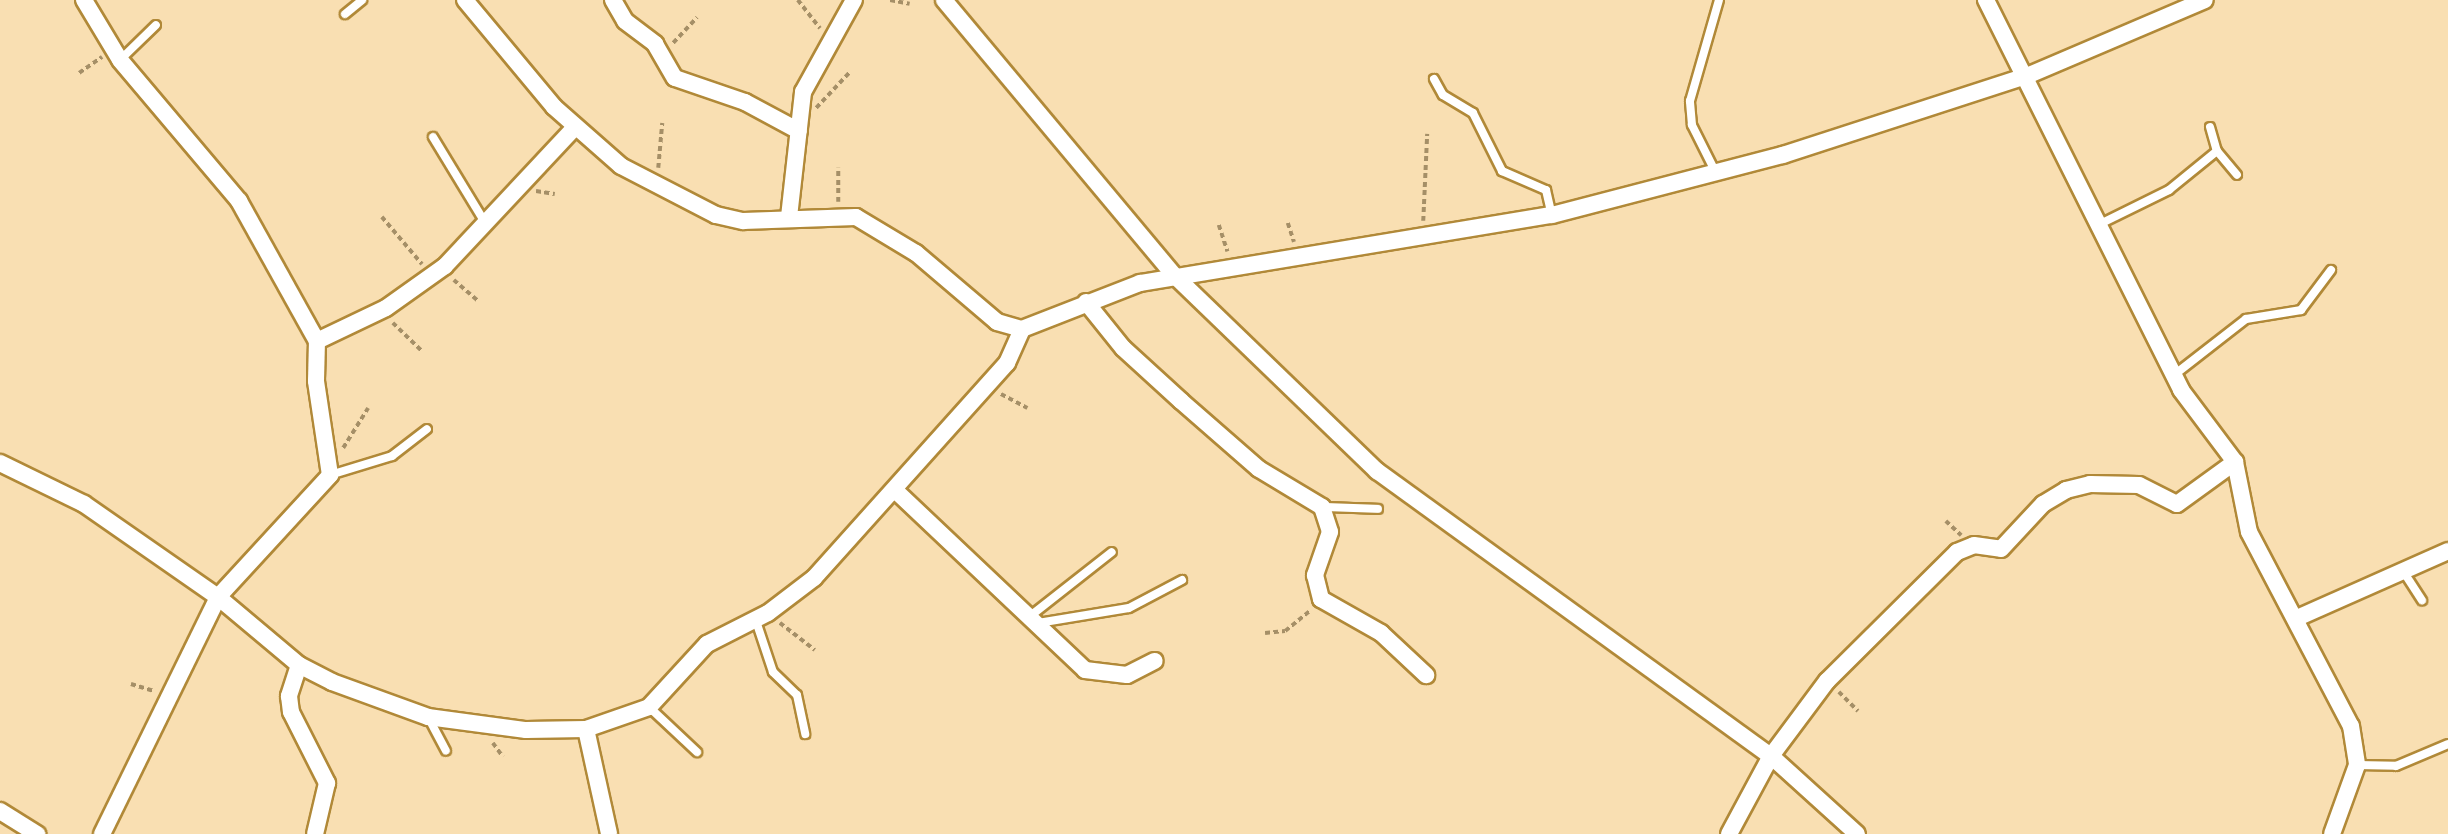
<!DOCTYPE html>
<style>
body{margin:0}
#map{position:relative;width:2448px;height:834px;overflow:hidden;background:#f9dfb2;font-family:"PT Serif",serif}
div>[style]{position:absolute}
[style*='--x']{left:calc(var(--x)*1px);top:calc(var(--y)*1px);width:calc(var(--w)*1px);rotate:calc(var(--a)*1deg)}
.path>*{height:3.5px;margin-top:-1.75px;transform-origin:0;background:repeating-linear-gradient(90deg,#a58f67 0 5px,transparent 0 8.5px)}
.roads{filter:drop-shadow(2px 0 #b18938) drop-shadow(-2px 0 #b18938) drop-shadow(0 2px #b18938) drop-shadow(0 -2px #b18938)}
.service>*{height:8px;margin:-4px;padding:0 4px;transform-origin:4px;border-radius:4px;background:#fff}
.minor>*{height:16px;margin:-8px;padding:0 8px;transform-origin:8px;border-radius:8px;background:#fff}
span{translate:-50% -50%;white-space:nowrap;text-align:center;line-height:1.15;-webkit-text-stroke:5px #fff;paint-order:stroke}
</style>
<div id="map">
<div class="path">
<i style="--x:798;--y:0;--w:36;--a:52"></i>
<i style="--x:890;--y:0;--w:20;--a:11"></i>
<i style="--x:673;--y:43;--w:35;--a:-47"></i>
<i style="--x:79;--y:73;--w:28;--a:-35"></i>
<i style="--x:816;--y:108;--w:48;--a:-46.7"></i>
<i style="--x:658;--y:168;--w:45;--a:-84.9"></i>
<i style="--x:536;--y:191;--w:19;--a:9"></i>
<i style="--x:838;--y:202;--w:34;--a:-90"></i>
<i style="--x:382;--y:217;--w:62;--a:49.6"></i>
<i style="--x:1423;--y:221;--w:87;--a:-87.4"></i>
<i style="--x:1288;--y:223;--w:20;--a:72"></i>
<i style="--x:1219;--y:225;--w:28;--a:72"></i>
<i style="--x:454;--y:280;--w:33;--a:41"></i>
<i style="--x:393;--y:323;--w:40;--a:44"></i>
<i style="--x:1001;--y:394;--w:30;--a:28"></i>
<i style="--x:343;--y:448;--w:47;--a:-58"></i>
<i style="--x:1946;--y:521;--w:21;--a:43"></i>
<i style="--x:780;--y:623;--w:44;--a:37.6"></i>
<i style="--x:1265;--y:633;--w:20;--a:-6"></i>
<i style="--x:1285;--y:631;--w:32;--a:-39"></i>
<i style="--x:131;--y:684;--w:24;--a:17"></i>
<i style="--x:1839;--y:692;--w:27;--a:45"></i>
<i style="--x:493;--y:743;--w:17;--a:54"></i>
</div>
<div class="roads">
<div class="service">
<i style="--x:345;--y:14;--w:22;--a:-39"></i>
<i style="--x:120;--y:60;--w:50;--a:-44.2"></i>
<i style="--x:1434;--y:79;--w:18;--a:61"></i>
<i style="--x:1443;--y:95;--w:35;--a:31"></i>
<i style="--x:1473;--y:113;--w:65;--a:63.4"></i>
<i style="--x:1502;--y:171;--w:48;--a:23.4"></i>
<i style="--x:1546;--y:190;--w:26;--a:77"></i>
<i style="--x:2210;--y:127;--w:25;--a:74"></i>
<i style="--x:433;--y:137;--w:98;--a:58.7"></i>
<i style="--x:1716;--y:173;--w:54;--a:-116.6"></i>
<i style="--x:1692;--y:125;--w:24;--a:-95"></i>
<i style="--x:1690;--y:101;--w:105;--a:-74"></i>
<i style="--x:2102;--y:223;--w:75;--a:-26.2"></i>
<i style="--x:2169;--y:190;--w:62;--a:-39.1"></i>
<i style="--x:2217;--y:151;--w:31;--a:50"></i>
<i style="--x:2174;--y:375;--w:91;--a:-37.9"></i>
<i style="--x:2246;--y:319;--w:56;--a:-9.3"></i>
<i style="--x:2301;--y:310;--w:50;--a:-53.1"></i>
<i style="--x:330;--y:475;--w:65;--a:-17"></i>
<i style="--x:392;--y:456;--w:44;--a:-37.6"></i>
<i style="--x:1322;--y:507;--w:56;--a:2"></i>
<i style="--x:2403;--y:571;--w:35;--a:57"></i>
<i style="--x:1029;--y:617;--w:105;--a:-38.1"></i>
<i style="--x:755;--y:618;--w:57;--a:71.6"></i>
<i style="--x:773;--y:672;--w:33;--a:44"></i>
<i style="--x:797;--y:695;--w:40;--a:78"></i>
<i style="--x:1038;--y:623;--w:92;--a:-9.4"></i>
<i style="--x:1129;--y:608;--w:60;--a:-27.8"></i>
<i style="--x:649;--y:707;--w:66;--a:43.2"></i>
<i style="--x:428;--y:717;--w:38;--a:62"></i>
<i style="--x:2357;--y:765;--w:39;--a:1"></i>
<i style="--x:2396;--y:766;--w:56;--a:-22.9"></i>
</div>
<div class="minor">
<i style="--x:84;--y:0;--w:70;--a:59"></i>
<i style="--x:120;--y:60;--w:185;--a:49.8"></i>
<i style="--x:239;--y:201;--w:160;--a:60.9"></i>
<i style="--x:465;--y:0;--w:139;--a:50.2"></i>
<i style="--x:554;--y:107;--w:89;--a:41.4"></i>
<i style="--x:621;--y:166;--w:107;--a:27.3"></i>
<i style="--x:716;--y:215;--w:28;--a:13"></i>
<i style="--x:743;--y:221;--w:113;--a:-2"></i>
<i style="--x:856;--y:217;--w:70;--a:31"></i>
<i style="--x:916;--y:253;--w:106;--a:40.4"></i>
<i style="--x:997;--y:322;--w:26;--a:16"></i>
<i style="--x:1022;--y:329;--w:127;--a:-21.3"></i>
<i style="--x:1140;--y:283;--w:418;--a:-9.4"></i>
<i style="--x:1552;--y:215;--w:239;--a:-14.6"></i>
<i style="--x:1783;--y:155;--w:259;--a:-18"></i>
<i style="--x:2029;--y:75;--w:191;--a:-23.1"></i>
<i style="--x:613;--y:0;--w:24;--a:60"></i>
<i style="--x:625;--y:21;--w:38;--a:37"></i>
<i style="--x:655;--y:44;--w:39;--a:60"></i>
<i style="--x:675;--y:78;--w:74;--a:18.9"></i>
<i style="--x:745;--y:102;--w:61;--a:28.2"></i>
<i style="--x:944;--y:0;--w:360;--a:50.1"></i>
<i style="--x:1175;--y:276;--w:281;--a:44"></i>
<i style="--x:1377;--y:471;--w:486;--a:35.9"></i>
<i style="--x:1771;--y:756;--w:116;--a:42.2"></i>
<i style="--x:1986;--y:0;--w:436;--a:63.4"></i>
<i style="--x:2181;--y:390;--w:90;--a:53.1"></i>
<i style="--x:2235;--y:462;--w:71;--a:78.7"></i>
<i style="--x:2249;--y:532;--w:219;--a:62.3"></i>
<i style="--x:2351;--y:726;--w:39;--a:81"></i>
<i style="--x:2357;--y:765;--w:73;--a:109.9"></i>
<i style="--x:789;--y:217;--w:126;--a:-83.6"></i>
<i style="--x:803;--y:92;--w:105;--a:-61"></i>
<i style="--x:1086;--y:302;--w:59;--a:51.2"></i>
<i style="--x:1123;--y:348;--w:79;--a:42.4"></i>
<i style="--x:1181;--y:401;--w:103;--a:41.1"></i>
<i style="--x:1259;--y:469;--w:74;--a:31.1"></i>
<i style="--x:1322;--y:507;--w:26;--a:72"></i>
<i style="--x:1330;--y:532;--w:46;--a:109.2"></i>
<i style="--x:1315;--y:575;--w:25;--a:76"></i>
<i style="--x:1321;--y:599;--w:69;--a:29.5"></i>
<i style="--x:1381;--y:633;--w:62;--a:43"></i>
<i style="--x:0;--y:463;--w:93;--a:26"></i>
<i style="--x:84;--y:504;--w:163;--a:34.8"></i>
<i style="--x:218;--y:597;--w:106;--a:40"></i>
<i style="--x:299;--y:665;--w:37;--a:27"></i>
<i style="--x:332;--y:682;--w:102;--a:20"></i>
<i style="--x:428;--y:717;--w:99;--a:7.6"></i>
<i style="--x:526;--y:730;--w:60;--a:-1"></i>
<i style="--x:586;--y:729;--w:67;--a:-19.2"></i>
<i style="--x:649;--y:707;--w:86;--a:-47.4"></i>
<i style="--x:707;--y:644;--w:68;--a:-26.9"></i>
<i style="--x:768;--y:613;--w:58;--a:-37.3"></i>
<i style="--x:814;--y:578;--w:289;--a:-48.1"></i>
<i style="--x:1007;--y:363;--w:37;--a:-66"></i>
<i style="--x:897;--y:492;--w:259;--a:43.4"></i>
<i style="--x:1085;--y:670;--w:42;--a:6.8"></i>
<i style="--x:1127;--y:675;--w:31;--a:-27"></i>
<i style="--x:2297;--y:618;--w:165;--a:-23.9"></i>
<i style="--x:299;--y:665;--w:33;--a:108"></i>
<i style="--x:289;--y:696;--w:16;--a:83"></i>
<i style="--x:291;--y:712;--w:80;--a:63.1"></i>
<i style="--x:327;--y:783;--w:52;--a:103.2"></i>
<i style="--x:586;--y:729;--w:107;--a:77.6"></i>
<i style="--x:0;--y:811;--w:44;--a:31.9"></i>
<i style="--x:102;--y:834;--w:264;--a:-63.9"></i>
<i style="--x:218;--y:597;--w:166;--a:-47.4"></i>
<i style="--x:330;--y:475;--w:95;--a:-98.5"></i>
<i style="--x:316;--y:381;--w:40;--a:-88.6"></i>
<i style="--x:317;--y:341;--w:76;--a:-25.6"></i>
<i style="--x:386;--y:308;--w:72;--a:-35.4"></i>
<i style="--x:445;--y:266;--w:190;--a:-46.9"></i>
<i style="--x:1729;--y:834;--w:89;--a:-61.7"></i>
<i style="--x:1771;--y:756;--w:94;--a:-53.3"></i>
<i style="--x:1827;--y:681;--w:183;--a:-44.8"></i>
<i style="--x:1957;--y:552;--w:18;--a:-22"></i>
<i style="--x:1974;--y:545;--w:27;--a:8"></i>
<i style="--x:2001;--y:549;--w:62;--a:-47"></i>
<i style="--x:2043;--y:504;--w:27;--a:-31"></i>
<i style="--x:2066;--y:490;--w:25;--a:-14"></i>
<i style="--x:2090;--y:484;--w:49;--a:1.2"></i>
<i style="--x:2139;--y:485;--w:42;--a:26.6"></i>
<i style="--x:2177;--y:504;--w:72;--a:-35.9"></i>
</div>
</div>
</div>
